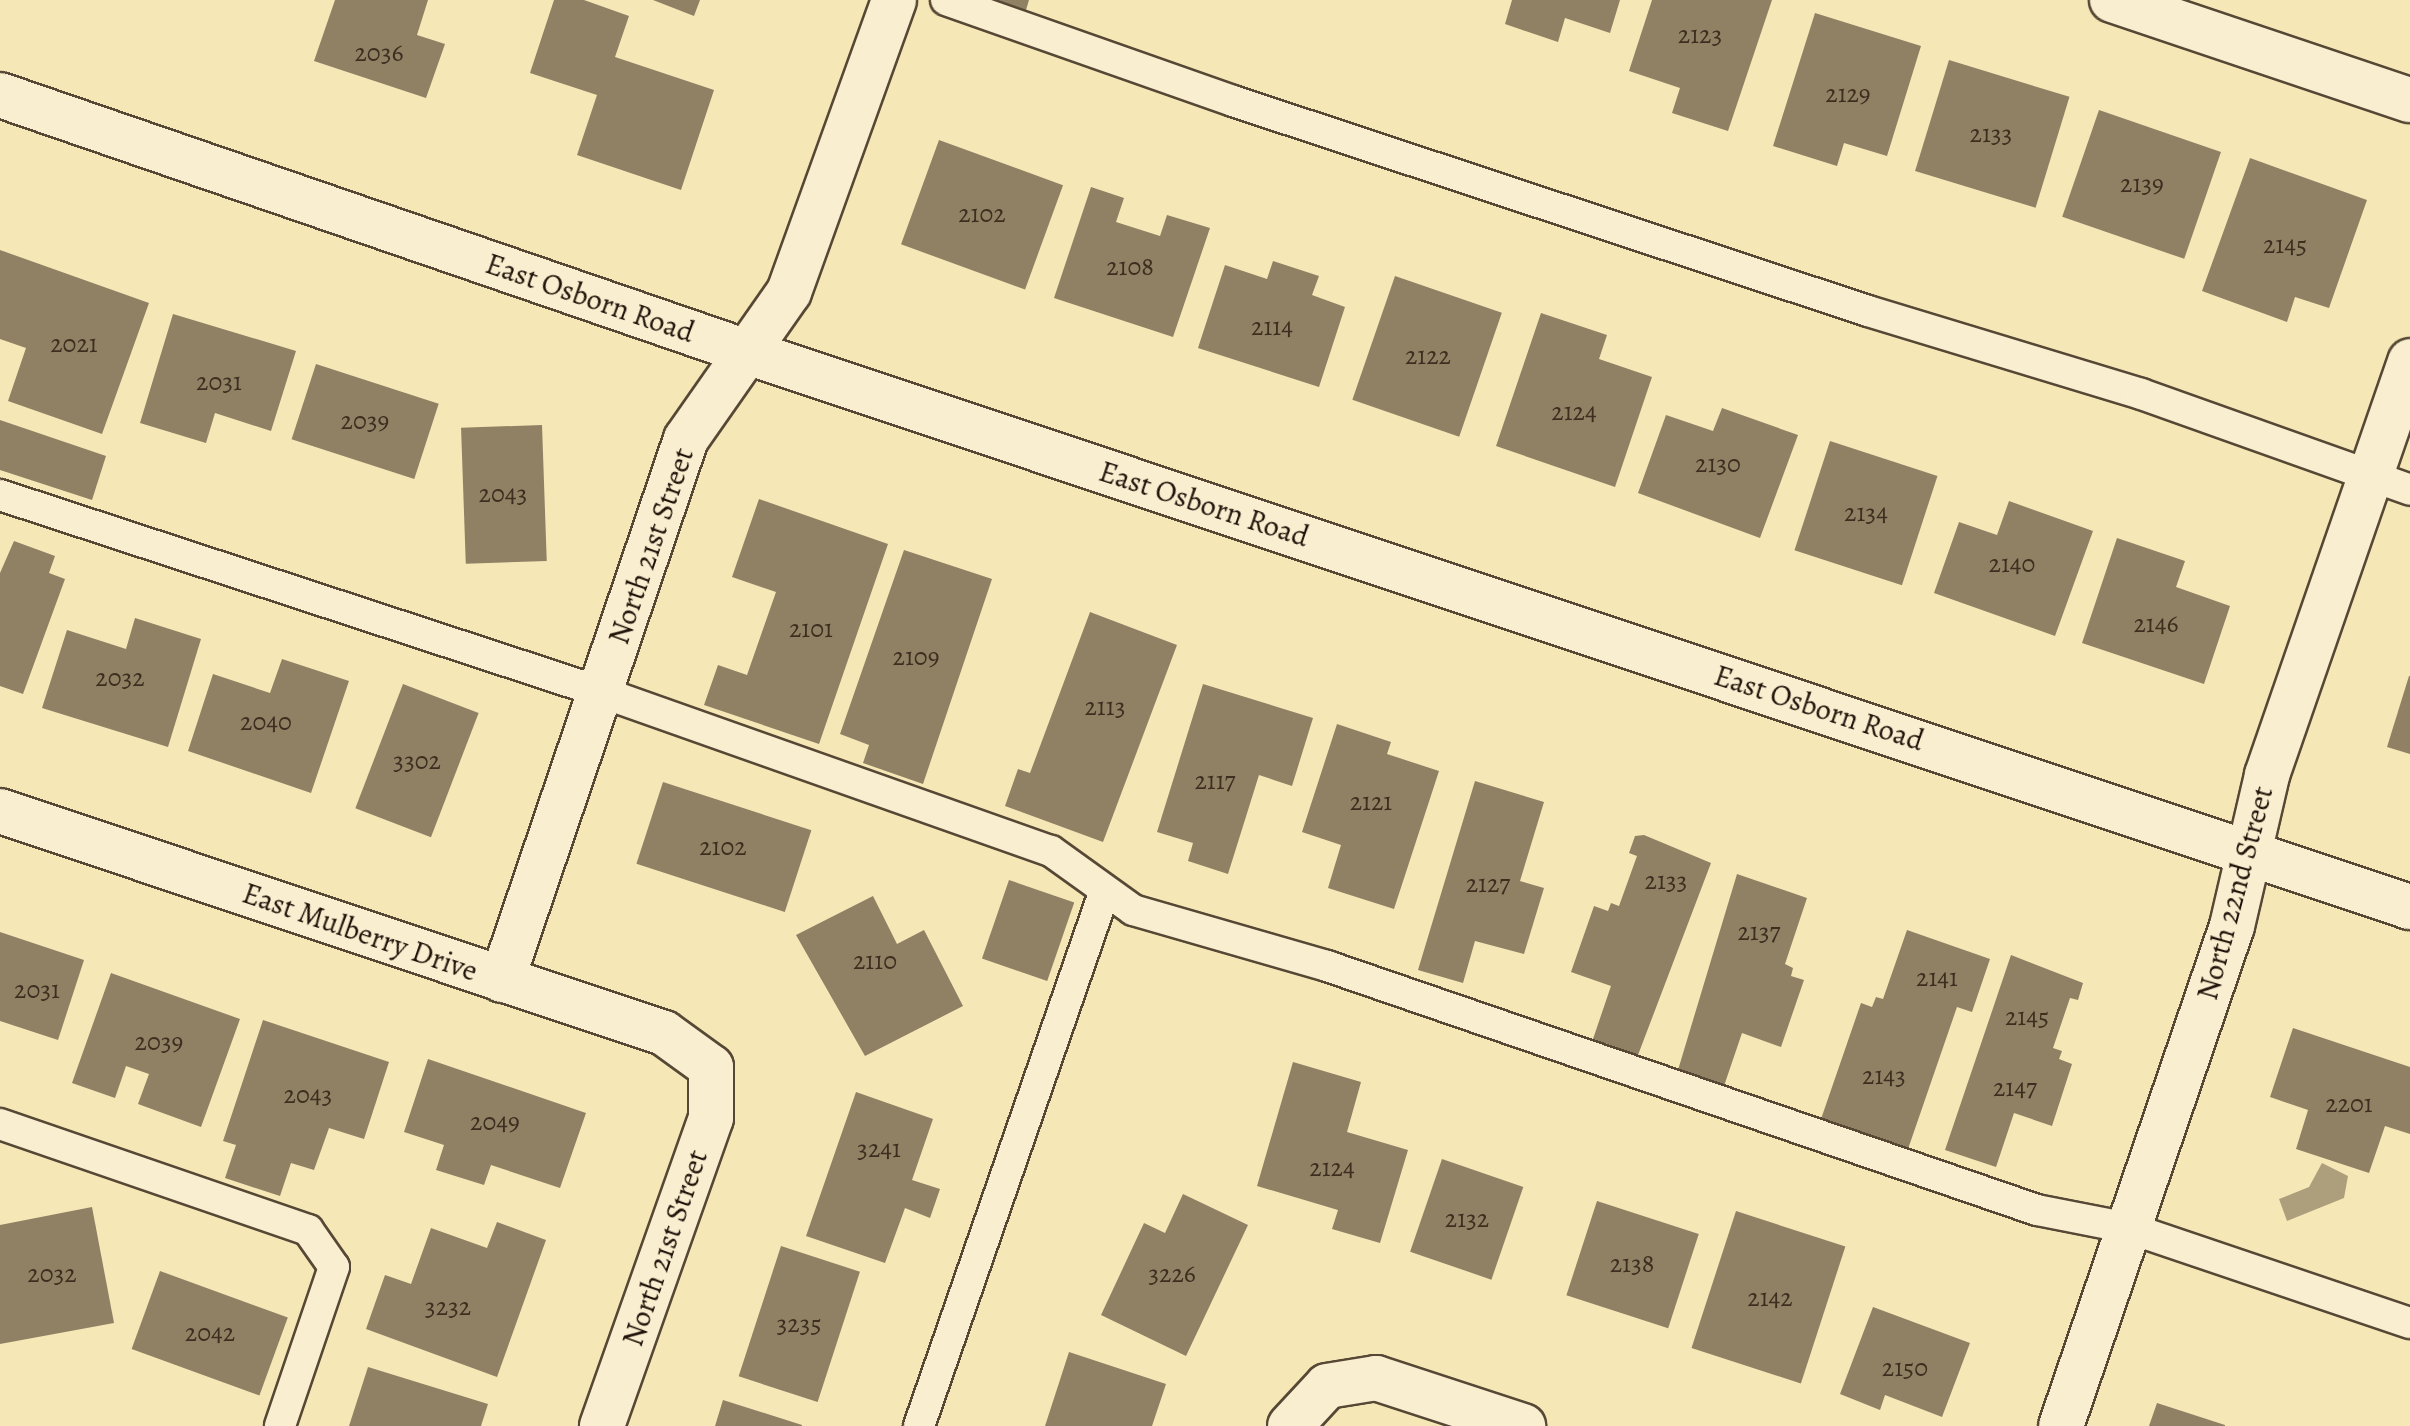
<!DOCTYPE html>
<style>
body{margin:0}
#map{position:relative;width:2410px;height:1426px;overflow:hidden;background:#f6e7b7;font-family:Alegreya,serif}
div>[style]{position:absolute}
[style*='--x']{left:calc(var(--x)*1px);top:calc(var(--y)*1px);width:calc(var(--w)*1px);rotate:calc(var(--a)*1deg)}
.water>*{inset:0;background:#ae9f7c}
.building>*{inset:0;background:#908164;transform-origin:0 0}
.roads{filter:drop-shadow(2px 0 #564835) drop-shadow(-2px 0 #564835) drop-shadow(0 2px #564835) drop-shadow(0 -2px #564835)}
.service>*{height:30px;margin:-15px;padding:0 15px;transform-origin:15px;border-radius:15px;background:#f9efd0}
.minor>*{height:44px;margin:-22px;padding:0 22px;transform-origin:22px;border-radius:22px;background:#f9efd0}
.tertiary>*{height:44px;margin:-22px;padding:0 22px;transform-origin:22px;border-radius:22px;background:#f9efd0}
.secondary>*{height:44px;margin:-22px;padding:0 22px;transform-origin:22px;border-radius:22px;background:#f9efd0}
span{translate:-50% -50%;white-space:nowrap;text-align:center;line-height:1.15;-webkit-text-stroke:7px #f9efd0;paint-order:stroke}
.number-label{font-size:26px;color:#3d2e20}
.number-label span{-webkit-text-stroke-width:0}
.street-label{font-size:30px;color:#21130a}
</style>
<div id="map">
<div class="water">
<i style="clip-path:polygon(2322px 1163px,2348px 1176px,2344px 1198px,2287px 1221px,2279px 1199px,2309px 1187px)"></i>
</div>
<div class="building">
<i style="clip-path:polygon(335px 0,428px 0,417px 35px,445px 44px,426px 98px,314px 61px)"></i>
<i style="clip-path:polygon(554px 0,584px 0,629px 16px,615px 57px,714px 90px,681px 190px,577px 155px,597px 95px,530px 73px)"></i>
<i style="clip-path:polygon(653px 0,700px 0,694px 16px)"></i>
<i style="clip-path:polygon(998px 0,1029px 0,1026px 10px)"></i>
<i style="clip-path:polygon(1512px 0,1620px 0,1610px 33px,1565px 18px,1558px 42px,1505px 24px)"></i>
<i style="clip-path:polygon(1652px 0,1772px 0,1728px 131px,1672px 113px,1680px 88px,1629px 71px)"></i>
<i style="clip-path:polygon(1815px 13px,1921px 46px,1887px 156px,1844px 143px,1837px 166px,1773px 146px)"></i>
<i style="left:1949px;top:60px;width:126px;height:116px;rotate:17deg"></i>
<i style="left:2099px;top:110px;width:129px;height:113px;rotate:19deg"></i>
<i style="left:939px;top:140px;width:132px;height:111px;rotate:20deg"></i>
<i style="clip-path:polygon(2250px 158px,2367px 200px,2329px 308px,2295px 297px,2287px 322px,2202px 291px)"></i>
<i style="clip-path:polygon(1091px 187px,1124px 198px,1116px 222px,1160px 236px,1167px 215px,1210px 228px,1173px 337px,1054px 298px)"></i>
<i style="clip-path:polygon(0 250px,149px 303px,102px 434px,8px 401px,26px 348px,0 339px)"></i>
<i style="clip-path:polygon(1273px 261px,1319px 276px,1312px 295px,1345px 307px,1319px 387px,1198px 348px,1225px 265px,1267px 279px)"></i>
<i style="left:1395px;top:276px;width:113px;height:131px;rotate:19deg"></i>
<i style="clip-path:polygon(1541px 313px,1607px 335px,1599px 359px,1652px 377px,1615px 487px,1496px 446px)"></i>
<i style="clip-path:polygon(173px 314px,296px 351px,271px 431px,215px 413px,206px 443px,140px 423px)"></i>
<i style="left:316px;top:364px;width:129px;height:79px;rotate:18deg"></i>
<i style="clip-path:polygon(1722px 408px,1798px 435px,1760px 538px,1638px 493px,1666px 415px,1713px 431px)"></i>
<i style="clip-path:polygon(0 420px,106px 456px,92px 500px,0 470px)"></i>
<i style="left:542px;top:425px;width:136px;height:81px;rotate:88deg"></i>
<i style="left:1830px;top:441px;width:113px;height:115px;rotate:18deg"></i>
<i style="clip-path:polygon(759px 499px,888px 544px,819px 744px,704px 705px,718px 665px,747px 675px,776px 592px,732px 577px)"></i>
<i style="clip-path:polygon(2009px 501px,2093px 531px,2055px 636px,1934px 593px,1959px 522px,1997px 535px)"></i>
<i style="clip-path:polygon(2117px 538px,2185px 561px,2176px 587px,2230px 606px,2204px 684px,2082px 643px)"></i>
<i style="clip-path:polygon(14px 541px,55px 556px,49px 573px,65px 579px,23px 694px,0 686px,0 573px)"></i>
<i style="clip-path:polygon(904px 550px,992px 579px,923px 784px,863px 763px,869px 745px,840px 734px)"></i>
<i style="clip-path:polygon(1090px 612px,1177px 645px,1103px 842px,1005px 806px,1018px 769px,1030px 773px)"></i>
<i style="clip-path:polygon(135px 618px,201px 639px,168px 747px,42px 708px,67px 630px,126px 649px)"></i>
<i style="clip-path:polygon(282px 659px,349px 681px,311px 793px,188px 751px,213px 674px,270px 693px)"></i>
<i style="clip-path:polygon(2409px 676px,2410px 676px,2410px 754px,2387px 747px)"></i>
<i style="left:403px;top:684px;width:81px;height:133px;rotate:21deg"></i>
<i style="clip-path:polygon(1203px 684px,1313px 718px,1292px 786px,1259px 775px,1228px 874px,1188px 861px,1193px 843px,1157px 832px)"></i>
<i style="clip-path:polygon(1337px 724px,1391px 742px,1387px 754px,1439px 771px,1394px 909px,1328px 888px,1341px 845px,1302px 832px)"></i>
<i style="clip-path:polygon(1475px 781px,1544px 802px,1520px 881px,1544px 888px,1524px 954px,1475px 941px,1463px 983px,1418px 970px)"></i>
<i style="left:663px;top:782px;width:156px;height:86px;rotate:18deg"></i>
<i style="clip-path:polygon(1644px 835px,1711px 863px,1638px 1055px,1593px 1039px,1611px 986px,1571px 972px,1594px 906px,1608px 911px,1611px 903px,1619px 906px,1637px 856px,1629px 853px,1635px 836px)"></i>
<i style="clip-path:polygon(1737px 874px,1807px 898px,1785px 964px,1793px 968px,1791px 976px,1804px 980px,1781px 1047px,1742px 1033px,1724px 1086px,1678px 1070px)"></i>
<i style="left:1009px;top:880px;width:69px;height:83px;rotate:19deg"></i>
<i style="clip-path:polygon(873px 896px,897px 944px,924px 930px,963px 1006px,865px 1056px,796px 935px)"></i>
<i style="clip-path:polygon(1907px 930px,1990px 959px,1972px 1012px,1957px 1007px,1908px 1149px,1821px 1119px,1861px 1003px,1872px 1007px,1876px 997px,1883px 999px)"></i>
<i style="clip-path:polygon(0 932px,84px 960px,58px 1040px,0 1021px)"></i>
<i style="clip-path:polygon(2011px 955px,2083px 983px,2078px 1000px,2070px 998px,2053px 1048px,2062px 1051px,2059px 1059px,2072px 1064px,2052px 1126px,2014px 1113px,1996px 1167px,1945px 1150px)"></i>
<i style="clip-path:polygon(111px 973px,240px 1019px,201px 1127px,138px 1104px,149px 1074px,126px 1066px,115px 1098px,72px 1083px)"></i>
<i style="clip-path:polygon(263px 1020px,389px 1062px,364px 1139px,329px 1128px,314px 1170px,291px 1163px,280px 1196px,225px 1178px,236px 1145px,223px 1141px)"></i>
<i style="clip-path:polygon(2293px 1028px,2410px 1067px,2410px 1134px,2385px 1126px,2369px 1173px,2296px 1149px,2308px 1110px,2270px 1097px)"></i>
<i style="clip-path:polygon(428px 1059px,586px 1113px,560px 1188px,491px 1165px,484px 1185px,436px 1170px,444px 1145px,404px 1132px)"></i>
<i style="clip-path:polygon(1293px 1062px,1361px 1082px,1347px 1132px,1408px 1150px,1380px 1243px,1332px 1229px,1338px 1210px,1257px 1186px)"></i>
<i style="clip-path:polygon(856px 1092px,933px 1119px,912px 1180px,940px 1189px,930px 1218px,905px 1208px,885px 1263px,806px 1236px)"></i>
<i style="left:1442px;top:1159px;width:86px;height:98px;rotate:19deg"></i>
<i style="clip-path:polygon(1183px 1194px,1248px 1225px,1186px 1356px,1101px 1315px,1144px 1223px,1165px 1233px)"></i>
<i style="left:1597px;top:1201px;width:107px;height:99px;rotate:18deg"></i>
<i style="clip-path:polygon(92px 1207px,114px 1323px,0 1344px,0 1225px)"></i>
<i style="left:1736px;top:1211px;width:115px;height:144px;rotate:18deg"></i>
<i style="clip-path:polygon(497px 1222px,546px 1240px,497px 1377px,366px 1329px,385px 1275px,411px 1284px,431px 1228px,487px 1248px)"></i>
<i style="left:781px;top:1246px;width:83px;height:137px;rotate:18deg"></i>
<i style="left:160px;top:1271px;width:136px;height:83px;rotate:20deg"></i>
<i style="clip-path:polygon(1873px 1307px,1970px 1343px,1942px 1417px,1885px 1395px,1880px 1410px,1840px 1394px)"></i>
<i style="clip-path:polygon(1069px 1352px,1166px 1384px,1152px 1426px,1045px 1426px)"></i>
<i style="clip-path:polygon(368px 1367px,488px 1404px,481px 1426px,349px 1426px)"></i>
<i style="clip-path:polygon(723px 1400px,802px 1425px,802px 1426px,715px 1426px)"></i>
<i style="clip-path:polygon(2157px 1403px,2225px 1425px,2225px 1426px,2149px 1426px)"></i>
</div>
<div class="roads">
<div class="service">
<i style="--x:946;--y:0;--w:304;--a:19.4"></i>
<i style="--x:1233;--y:101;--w:669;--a:18.3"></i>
<i style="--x:1868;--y:311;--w:285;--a:16.9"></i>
<i style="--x:2141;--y:394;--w:286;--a:19.6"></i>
<i style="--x:0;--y:495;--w:632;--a:18.15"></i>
<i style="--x:601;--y:692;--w:477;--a:19.5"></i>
<i style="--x:1051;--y:851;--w:101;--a:35.7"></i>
<i style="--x:1133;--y:910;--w:202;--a:16.1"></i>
<i style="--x:1327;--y:966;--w:751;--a:18.97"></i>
<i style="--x:2037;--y:1210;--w:94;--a:11.1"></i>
<i style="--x:2129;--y:1228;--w:297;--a:18.7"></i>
<i style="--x:0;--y:1124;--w:326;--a:19"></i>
<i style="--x:308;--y:1230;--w:45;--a:54.9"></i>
<i style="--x:334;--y:1267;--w:168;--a:108.8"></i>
<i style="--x:919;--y:1426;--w:564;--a:-70.86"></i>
</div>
<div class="minor">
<i style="--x:2112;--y:0;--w:314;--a:18.6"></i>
<i style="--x:0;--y:811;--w:700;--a:18.49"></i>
<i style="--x:664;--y:1033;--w:58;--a:35.9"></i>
<i style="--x:711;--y:1067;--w:51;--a:90"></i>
<i style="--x:711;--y:1118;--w:327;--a:109.5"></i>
<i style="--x:502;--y:980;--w:571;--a:-71.22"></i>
<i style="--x:686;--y:439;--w:179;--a:-55"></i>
<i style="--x:789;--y:292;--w:310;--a:-70.2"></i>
<i style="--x:1290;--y:1426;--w:54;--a:-47.2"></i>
<i style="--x:1327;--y:1386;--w:50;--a:-9.3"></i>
<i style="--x:1376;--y:1378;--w:155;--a:18.1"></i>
</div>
<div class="tertiary">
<i style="--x:2061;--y:1426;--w:528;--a:-71.12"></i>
<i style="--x:2232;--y:926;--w:155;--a:-76.9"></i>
<i style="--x:2267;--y:775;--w:438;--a:-70.9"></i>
</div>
<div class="secondary">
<i style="--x:0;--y:95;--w:790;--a:18.99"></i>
<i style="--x:747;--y:352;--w:1753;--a:18.46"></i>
</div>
</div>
<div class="number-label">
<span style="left:1700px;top:35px">2123</span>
<span style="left:379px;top:53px">2036</span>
<span style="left:1848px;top:94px">2129</span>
<span style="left:1991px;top:134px">2133</span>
<span style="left:2142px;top:184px">2139</span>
<span style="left:982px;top:214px">2102</span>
<span style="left:2285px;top:245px">2145</span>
<span style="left:1130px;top:267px">2108</span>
<span style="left:1272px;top:327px">2114</span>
<span style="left:74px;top:344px">2021</span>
<span style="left:1428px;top:356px">2122</span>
<span style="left:219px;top:382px">2031</span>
<span style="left:1574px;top:412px">2124</span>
<span style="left:365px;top:421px">2039</span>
<span style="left:1718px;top:464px">2130</span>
<span style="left:503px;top:494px">2043</span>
<span style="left:1866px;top:513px">2134</span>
<span style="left:2012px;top:564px">2140</span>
<span style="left:2156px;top:624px">2146</span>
<span style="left:811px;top:629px">2101</span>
<span style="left:916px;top:657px">2109</span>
<span style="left:120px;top:678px">2032</span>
<span style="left:1105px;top:707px">2113</span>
<span style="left:266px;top:722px">2040</span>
<span style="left:417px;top:761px">3302</span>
<span style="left:1215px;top:781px">2117</span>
<span style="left:1371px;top:802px">2121</span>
<span style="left:723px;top:847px">2102</span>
<span style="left:1666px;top:881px">2133</span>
<span style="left:1488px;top:884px">2127</span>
<span style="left:1759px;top:932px">2137</span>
<span style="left:875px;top:961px">2110</span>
<span style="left:1937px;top:978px">2141</span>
<span style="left:37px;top:990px">2031</span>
<span style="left:2027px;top:1017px">2145</span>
<span style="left:159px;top:1042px">2039</span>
<span style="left:1884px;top:1076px">2143</span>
<span style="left:2015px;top:1088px">2147</span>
<span style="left:308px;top:1095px">2043</span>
<span style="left:2349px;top:1104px">2201</span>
<span style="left:495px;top:1122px">2049</span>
<span style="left:879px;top:1149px">3241</span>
<span style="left:1332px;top:1168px">2124</span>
<span style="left:1467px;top:1219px">2132</span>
<span style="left:1632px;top:1264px">2138</span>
<span style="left:52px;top:1274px">2032</span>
<span style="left:1172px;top:1274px">3226</span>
<span style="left:1770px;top:1298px">2142</span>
<span style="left:448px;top:1307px">3232</span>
<span style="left:799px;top:1324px">3235</span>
<span style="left:210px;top:1333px">2042</span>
<span style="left:1905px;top:1368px">2150</span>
</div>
<div class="street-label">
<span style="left:590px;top:298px;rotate:19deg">East Osborn Road</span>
<span style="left:1204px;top:504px;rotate:18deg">East Osborn Road</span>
<span style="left:651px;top:546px;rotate:-71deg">North 21st Street</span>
<span style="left:1819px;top:708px;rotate:18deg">East Osborn Road</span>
<span style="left:2235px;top:893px;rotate:-75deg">North 22nd Street</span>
<span style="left:360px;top:932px;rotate:19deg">East Mulberry Drive</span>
<span style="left:665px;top:1248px;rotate:-71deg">North 21st Street</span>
</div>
</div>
